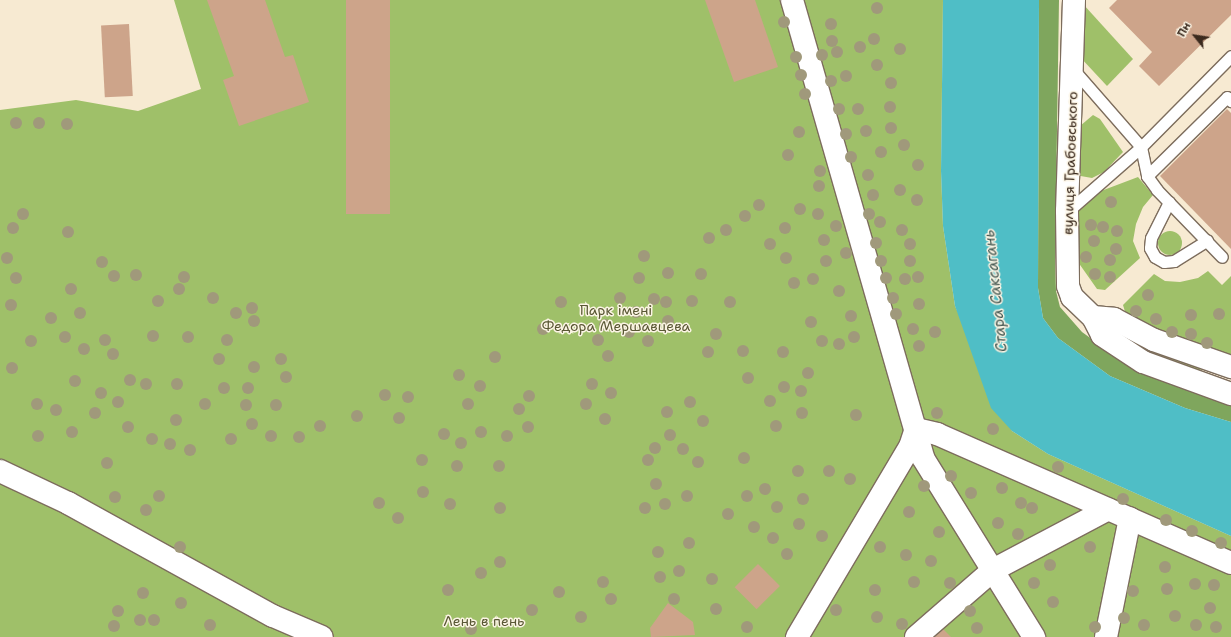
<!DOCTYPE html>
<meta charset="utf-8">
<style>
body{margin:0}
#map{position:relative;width:1231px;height:637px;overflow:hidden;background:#f7ead2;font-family:"Shantell Sans",sans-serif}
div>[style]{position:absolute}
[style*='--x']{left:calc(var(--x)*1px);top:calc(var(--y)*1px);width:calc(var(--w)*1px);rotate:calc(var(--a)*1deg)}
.green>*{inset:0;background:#9fc069}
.round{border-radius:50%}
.forest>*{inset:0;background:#7fa65d}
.water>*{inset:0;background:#4fbec6}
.building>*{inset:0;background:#cda48a;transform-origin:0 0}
.roads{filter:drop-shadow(1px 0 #7d6d5d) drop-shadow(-1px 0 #7d6d5d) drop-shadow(0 1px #7d6d5d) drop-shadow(0 -1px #7d6d5d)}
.lane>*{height:11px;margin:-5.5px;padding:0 5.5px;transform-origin:5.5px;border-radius:5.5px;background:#fff}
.street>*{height:22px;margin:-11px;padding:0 11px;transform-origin:11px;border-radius:11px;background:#fff}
.trees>*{width:12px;height:12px;margin:-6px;border-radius:50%;background:#a0997b}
span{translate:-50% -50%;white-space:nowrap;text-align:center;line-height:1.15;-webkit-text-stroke:3px #fcf5e5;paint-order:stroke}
.street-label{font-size:14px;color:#3b2a1e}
.park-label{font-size:14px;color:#595734}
.water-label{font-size:15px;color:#415650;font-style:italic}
.north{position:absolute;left:1175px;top:16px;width:40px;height:40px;-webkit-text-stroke:3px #fcf5e5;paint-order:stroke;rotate:300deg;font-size:11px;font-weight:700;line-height:16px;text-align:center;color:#3b2a1e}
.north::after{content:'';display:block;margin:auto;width:14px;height:18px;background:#3b2a1e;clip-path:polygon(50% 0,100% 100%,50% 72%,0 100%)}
</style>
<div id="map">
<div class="green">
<i style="clip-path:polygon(174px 0,943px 0,941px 171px,943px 226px,955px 306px,1012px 431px,1048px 454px,1231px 536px,1231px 637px,0 637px,0 110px,76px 100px,138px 111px,201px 89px)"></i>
<i style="clip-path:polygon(1083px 4px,1133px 59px,1107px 86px,1080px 57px)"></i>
<i style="clip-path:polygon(1093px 115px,1100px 119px,1123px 152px,1104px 172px,1092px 178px,1075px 175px,1080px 126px)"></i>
<i style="clip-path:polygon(1138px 177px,1153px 195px,1143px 207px,1136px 224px,1133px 241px,1140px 258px,1105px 290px,1097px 289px,1078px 262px,1078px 212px,1101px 191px)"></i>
<i class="round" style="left:1158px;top:231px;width:24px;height:24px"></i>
<i style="clip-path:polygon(1208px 271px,1222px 285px,1231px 276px,1231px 361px,1159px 333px,1126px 315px,1123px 305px,1154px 274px,1165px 281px,1180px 282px,1198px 278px)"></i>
<i style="clip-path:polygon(1113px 325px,1202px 366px,1199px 374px,1147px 355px,1109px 332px)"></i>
</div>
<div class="forest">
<i style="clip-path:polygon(1039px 0,1059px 0,1055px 261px,1056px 291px,1060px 307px,1082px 332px,1122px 361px,1231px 400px,1231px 422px,1185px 408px,1110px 376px,1058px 338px,1043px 318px,1038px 288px)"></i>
</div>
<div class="water">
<i style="clip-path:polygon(943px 0,1039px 0,1038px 288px,1043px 318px,1058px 338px,1110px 376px,1185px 408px,1231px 422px,1231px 536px,1048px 454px,1012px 431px,991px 408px,955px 306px,943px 226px,941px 171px)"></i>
</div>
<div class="building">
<i style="clip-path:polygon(207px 0,265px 0,285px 57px,293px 55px,309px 102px,239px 126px,223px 80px,234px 76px)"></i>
<i style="left:346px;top:0;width:44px;height:214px"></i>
<i style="clip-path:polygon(705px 0,755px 0,778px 67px,734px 82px)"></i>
<i style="clip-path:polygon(1117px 0,1231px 0,1231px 15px,1159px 86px,1139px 66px,1152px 52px,1109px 8px)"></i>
<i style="left:129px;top:24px;width:72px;height:28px;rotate:87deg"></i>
<i style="clip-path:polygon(1227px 109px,1231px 113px,1231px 249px,1160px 176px)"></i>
<i style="left:758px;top:564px;width:31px;height:33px;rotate:45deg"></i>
<i style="clip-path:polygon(668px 603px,693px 622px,695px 635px,651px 637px,650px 628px)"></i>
<i style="clip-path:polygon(943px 629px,951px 637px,934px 637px)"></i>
</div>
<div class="roads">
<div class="lane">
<i style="--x:1073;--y:69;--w:103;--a:48.9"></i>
<i style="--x:1141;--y:147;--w:30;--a:78"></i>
<i style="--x:1147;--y:176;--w:17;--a:54"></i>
<i style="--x:1157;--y:190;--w:93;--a:45.9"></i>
<i style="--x:1147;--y:176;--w:112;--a:-44.6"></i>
<i style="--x:1227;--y:97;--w:6;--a:45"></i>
<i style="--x:1169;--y:202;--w:40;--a:116.6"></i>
<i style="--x:1151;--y:238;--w:10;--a:96"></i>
<i style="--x:1150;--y:248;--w:10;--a:61"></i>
<i style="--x:1155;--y:257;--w:10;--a:29"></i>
<i style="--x:1164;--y:262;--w:10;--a:-6"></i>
<i style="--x:1174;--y:261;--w:39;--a:-32"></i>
<i style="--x:1068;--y:211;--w:97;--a:-41.2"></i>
<i style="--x:1141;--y:147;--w:128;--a:-45.3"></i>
</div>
<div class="street">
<i style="--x:792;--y:0;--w:476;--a:74"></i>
<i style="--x:923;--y:458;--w:211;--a:58.2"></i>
<i style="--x:1074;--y:0;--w:211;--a:91.9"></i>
<i style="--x:1067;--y:211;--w:75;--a:89.2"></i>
<i style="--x:1068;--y:286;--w:12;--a:70"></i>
<i style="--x:1072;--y:297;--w:29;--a:44"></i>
<i style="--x:1093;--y:317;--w:20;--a:63"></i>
<i style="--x:1102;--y:335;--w:49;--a:33.4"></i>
<i style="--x:1143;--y:362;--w:94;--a:20"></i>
<i style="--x:1093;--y:317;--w:21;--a:5"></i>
<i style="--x:1114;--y:319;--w:45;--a:27.7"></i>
<i style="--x:1154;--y:340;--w:82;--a:19.3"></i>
<i style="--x:0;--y:471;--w:75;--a:25.2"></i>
<i style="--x:68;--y:503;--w:234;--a:28.9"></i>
<i style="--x:273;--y:616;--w:53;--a:23.2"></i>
<i style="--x:797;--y:637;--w:221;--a:-59.3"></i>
<i style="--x:910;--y:447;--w:19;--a:-72"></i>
<i style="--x:916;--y:429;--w:22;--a:13"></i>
<i style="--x:937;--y:434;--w:321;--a:23.7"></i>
<i style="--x:916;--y:637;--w:102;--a:-41"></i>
<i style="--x:993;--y:570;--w:130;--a:-27.9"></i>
<i style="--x:1106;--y:637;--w:121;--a:-78.6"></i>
</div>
</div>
<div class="trees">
<i style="left:877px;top:8px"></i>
<i style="left:784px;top:22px"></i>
<i style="left:831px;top:24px"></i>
<i style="left:874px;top:39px"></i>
<i style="left:832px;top:41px"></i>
<i style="left:860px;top:47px"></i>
<i style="left:900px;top:49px"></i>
<i style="left:837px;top:52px"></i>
<i style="left:822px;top:55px"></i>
<i style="left:796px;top:57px"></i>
<i style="left:877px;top:65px"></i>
<i style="left:801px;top:75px"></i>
<i style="left:846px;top:76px"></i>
<i style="left:831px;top:81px"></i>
<i style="left:891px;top:83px"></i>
<i style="left:805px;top:94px"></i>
<i style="left:890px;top:107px"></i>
<i style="left:839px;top:109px"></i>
<i style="left:858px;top:109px"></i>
<i style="left:16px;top:123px"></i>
<i style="left:39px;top:123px"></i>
<i style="left:67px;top:124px"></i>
<i style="left:891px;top:128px"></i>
<i style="left:866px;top:131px"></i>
<i style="left:799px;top:132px"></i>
<i style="left:846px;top:134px"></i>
<i style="left:904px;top:145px"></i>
<i style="left:881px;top:152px"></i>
<i style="left:788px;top:155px"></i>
<i style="left:851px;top:157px"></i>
<i style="left:918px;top:165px"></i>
<i style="left:820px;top:171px"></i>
<i style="left:868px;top:175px"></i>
<i style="left:819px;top:186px"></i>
<i style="left:900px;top:190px"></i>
<i style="left:873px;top:195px"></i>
<i style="left:917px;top:200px"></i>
<i style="left:1111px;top:202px"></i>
<i style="left:759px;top:205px"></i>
<i style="left:800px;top:209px"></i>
<i style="left:23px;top:214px"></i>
<i style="left:818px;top:214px"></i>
<i style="left:869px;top:214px"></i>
<i style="left:745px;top:216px"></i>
<i style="left:880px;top:222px"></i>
<i style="left:1091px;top:225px"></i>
<i style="left:836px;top:226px"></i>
<i style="left:1103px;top:227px"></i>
<i style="left:13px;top:228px"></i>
<i style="left:785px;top:228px"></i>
<i style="left:726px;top:230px"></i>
<i style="left:902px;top:230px"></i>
<i style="left:1117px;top:231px"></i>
<i style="left:68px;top:232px"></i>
<i style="left:709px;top:238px"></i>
<i style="left:824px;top:240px"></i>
<i style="left:1094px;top:241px"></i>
<i style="left:876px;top:243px"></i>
<i style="left:770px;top:244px"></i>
<i style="left:910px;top:244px"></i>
<i style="left:1116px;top:249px"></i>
<i style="left:846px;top:253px"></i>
<i style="left:644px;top:256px"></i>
<i style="left:1086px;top:257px"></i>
<i style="left:7px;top:258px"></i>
<i style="left:786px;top:258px"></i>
<i style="left:1110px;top:260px"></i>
<i style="left:826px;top:261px"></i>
<i style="left:881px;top:261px"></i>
<i style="left:910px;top:261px"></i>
<i style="left:102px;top:262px"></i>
<i style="left:668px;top:273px"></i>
<i style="left:701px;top:274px"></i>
<i style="left:1095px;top:274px"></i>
<i style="left:136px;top:275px"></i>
<i style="left:114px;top:276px"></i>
<i style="left:184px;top:277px"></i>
<i style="left:918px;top:277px"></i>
<i style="left:1110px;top:277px"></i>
<i style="left:16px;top:278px"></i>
<i style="left:639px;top:278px"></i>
<i style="left:886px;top:278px"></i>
<i style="left:813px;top:279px"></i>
<i style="left:905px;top:279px"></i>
<i style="left:794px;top:283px"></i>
<i style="left:71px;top:289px"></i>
<i style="left:179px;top:289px"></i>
<i style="left:839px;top:291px"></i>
<i style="left:1148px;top:295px"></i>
<i style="left:213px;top:298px"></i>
<i style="left:620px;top:298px"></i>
<i style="left:893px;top:298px"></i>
<i style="left:654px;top:299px"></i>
<i style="left:158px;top:301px"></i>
<i style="left:692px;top:301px"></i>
<i style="left:561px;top:302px"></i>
<i style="left:666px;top:302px"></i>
<i style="left:730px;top:302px"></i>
<i style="left:919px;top:304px"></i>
<i style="left:11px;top:305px"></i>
<i style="left:252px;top:308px"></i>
<i style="left:1136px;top:311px"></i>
<i style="left:636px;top:312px"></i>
<i style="left:80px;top:313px"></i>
<i style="left:236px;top:313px"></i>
<i style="left:896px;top:314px"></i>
<i style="left:1219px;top:314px"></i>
<i style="left:1191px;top:315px"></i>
<i style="left:851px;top:316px"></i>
<i style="left:51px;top:318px"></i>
<i style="left:1156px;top:319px"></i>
<i style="left:254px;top:321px"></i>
<i style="left:668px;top:321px"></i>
<i style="left:811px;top:322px"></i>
<i style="left:605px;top:325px"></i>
<i style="left:543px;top:329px"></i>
<i style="left:913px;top:329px"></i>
<i style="left:629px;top:332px"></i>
<i style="left:935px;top:332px"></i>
<i style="left:1172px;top:332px"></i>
<i style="left:716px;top:334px"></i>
<i style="left:1191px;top:334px"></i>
<i style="left:153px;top:336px"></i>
<i style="left:65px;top:337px"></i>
<i style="left:188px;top:337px"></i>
<i style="left:854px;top:337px"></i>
<i style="left:105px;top:340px"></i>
<i style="left:227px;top:340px"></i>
<i style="left:598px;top:340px"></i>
<i style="left:31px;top:341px"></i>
<i style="left:648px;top:341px"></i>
<i style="left:822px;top:341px"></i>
<i style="left:1207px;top:343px"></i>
<i style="left:839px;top:344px"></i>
<i style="left:919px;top:346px"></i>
<i style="left:84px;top:349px"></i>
<i style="left:743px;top:351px"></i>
<i style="left:708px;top:352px"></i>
<i style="left:783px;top:352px"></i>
<i style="left:113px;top:354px"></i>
<i style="left:608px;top:356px"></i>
<i style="left:495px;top:357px"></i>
<i style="left:219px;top:359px"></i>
<i style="left:281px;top:359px"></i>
<i style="left:254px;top:367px"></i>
<i style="left:12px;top:368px"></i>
<i style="left:808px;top:373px"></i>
<i style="left:459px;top:375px"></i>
<i style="left:286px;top:377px"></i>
<i style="left:748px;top:378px"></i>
<i style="left:130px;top:380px"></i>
<i style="left:75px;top:381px"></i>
<i style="left:146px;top:384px"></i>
<i style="left:177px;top:384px"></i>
<i style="left:592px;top:384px"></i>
<i style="left:480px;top:386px"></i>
<i style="left:784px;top:387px"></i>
<i style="left:224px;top:388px"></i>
<i style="left:248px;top:388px"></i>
<i style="left:801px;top:391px"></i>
<i style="left:101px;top:393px"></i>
<i style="left:611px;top:393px"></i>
<i style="left:385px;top:395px"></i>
<i style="left:529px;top:396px"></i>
<i style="left:408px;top:397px"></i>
<i style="left:770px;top:401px"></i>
<i style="left:118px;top:402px"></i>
<i style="left:690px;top:402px"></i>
<i style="left:37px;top:404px"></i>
<i style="left:205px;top:404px"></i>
<i style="left:468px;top:404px"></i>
<i style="left:586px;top:404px"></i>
<i style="left:246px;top:405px"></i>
<i style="left:276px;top:405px"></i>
<i style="left:519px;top:409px"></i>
<i style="left:56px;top:410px"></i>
<i style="left:667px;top:412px"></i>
<i style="left:95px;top:413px"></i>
<i style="left:802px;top:413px"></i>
<i style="left:937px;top:413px"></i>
<i style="left:856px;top:415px"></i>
<i style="left:357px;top:416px"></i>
<i style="left:399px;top:418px"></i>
<i style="left:605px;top:419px"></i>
<i style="left:176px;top:420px"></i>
<i style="left:703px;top:421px"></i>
<i style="left:252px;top:424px"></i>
<i style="left:320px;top:426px"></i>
<i style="left:776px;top:426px"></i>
<i style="left:128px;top:427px"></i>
<i style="left:528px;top:427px"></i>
<i style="left:993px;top:429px"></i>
<i style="left:72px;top:432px"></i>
<i style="left:481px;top:432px"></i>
<i style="left:444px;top:434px"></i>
<i style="left:670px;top:435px"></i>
<i style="left:38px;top:436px"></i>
<i style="left:271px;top:436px"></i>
<i style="left:507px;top:436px"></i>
<i style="left:299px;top:437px"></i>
<i style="left:152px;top:439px"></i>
<i style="left:231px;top:439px"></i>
<i style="left:461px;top:443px"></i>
<i style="left:170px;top:444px"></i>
<i style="left:655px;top:448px"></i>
<i style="left:683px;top:449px"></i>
<i style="left:190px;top:450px"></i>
<i style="left:744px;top:458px"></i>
<i style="left:422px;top:460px"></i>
<i style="left:648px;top:460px"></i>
<i style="left:698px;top:462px"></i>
<i style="left:107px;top:463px"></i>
<i style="left:457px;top:466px"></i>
<i style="left:499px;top:466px"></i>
<i style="left:1058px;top:467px"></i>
<i style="left:798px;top:471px"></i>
<i style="left:829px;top:471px"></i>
<i style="left:951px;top:476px"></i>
<i style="left:850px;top:479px"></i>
<i style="left:656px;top:484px"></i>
<i style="left:924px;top:486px"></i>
<i style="left:1002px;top:488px"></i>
<i style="left:765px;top:489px"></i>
<i style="left:423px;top:492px"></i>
<i style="left:971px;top:493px"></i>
<i style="left:159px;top:496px"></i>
<i style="left:687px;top:496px"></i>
<i style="left:747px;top:496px"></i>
<i style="left:115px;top:497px"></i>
<i style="left:803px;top:499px"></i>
<i style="left:1123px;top:499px"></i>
<i style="left:379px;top:503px"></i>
<i style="left:1021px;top:503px"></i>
<i style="left:450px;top:504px"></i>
<i style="left:665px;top:504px"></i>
<i style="left:777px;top:507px"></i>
<i style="left:500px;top:508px"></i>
<i style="left:645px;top:508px"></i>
<i style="left:1032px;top:508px"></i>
<i style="left:146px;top:510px"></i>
<i style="left:909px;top:512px"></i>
<i style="left:728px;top:514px"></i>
<i style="left:398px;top:518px"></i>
<i style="left:1166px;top:520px"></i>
<i style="left:998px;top:523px"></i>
<i style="left:799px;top:524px"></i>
<i style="left:754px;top:527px"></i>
<i style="left:1192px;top:531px"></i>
<i style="left:939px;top:532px"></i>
<i style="left:1018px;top:534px"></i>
<i style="left:822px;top:536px"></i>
<i style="left:773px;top:538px"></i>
<i style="left:689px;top:543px"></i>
<i style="left:1221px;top:543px"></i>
<i style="left:180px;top:547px"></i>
<i style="left:880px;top:547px"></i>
<i style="left:1090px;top:547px"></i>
<i style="left:658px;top:552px"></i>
<i style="left:787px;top:554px"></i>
<i style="left:906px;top:555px"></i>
<i style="left:931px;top:561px"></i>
<i style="left:500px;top:562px"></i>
<i style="left:1050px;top:565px"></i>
<i style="left:1165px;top:567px"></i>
<i style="left:679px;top:571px"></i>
<i style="left:481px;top:573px"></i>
<i style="left:660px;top:577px"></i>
<i style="left:712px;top:579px"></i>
<i style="left:603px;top:582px"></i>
<i style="left:914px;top:582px"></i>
<i style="left:950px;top:583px"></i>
<i style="left:1034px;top:583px"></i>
<i style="left:1195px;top:584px"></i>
<i style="left:1214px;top:585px"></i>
<i style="left:1167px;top:589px"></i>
<i style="left:448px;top:590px"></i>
<i style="left:875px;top:590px"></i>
<i style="left:1133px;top:591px"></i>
<i style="left:559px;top:592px"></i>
<i style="left:143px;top:593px"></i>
<i style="left:611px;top:599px"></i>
<i style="left:674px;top:599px"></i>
<i style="left:1053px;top:602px"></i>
<i style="left:181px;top:603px"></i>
<i style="left:1210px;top:608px"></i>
<i style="left:716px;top:609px"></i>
<i style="left:532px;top:610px"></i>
<i style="left:836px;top:610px"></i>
<i style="left:118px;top:611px"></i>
<i style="left:970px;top:611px"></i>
<i style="left:1175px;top:616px"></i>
<i style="left:581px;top:617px"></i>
<i style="left:877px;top:617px"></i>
<i style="left:1124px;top:618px"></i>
<i style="left:140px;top:620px"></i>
<i style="left:154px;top:620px"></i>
<i style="left:902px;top:624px"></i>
<i style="left:210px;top:625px"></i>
<i style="left:1144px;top:625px"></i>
<i style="left:1196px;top:625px"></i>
<i style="left:114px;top:626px"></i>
<i style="left:747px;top:627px"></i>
<i style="left:1095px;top:627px"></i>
<i style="left:1216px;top:627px"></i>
<i style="left:977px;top:628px"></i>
<i style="left:471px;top:629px"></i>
</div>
<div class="street-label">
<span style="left:1070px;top:163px;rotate:-88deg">вулиця Грабовського</span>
</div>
<div class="park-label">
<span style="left:616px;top:318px">Парк імені<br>Федора Мершавцева</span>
<span style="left:484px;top:621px">Лень в пень</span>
</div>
<div class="water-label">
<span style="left:996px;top:291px;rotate:-96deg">Стара Саксагань</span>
</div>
<div class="north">Пн</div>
</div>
